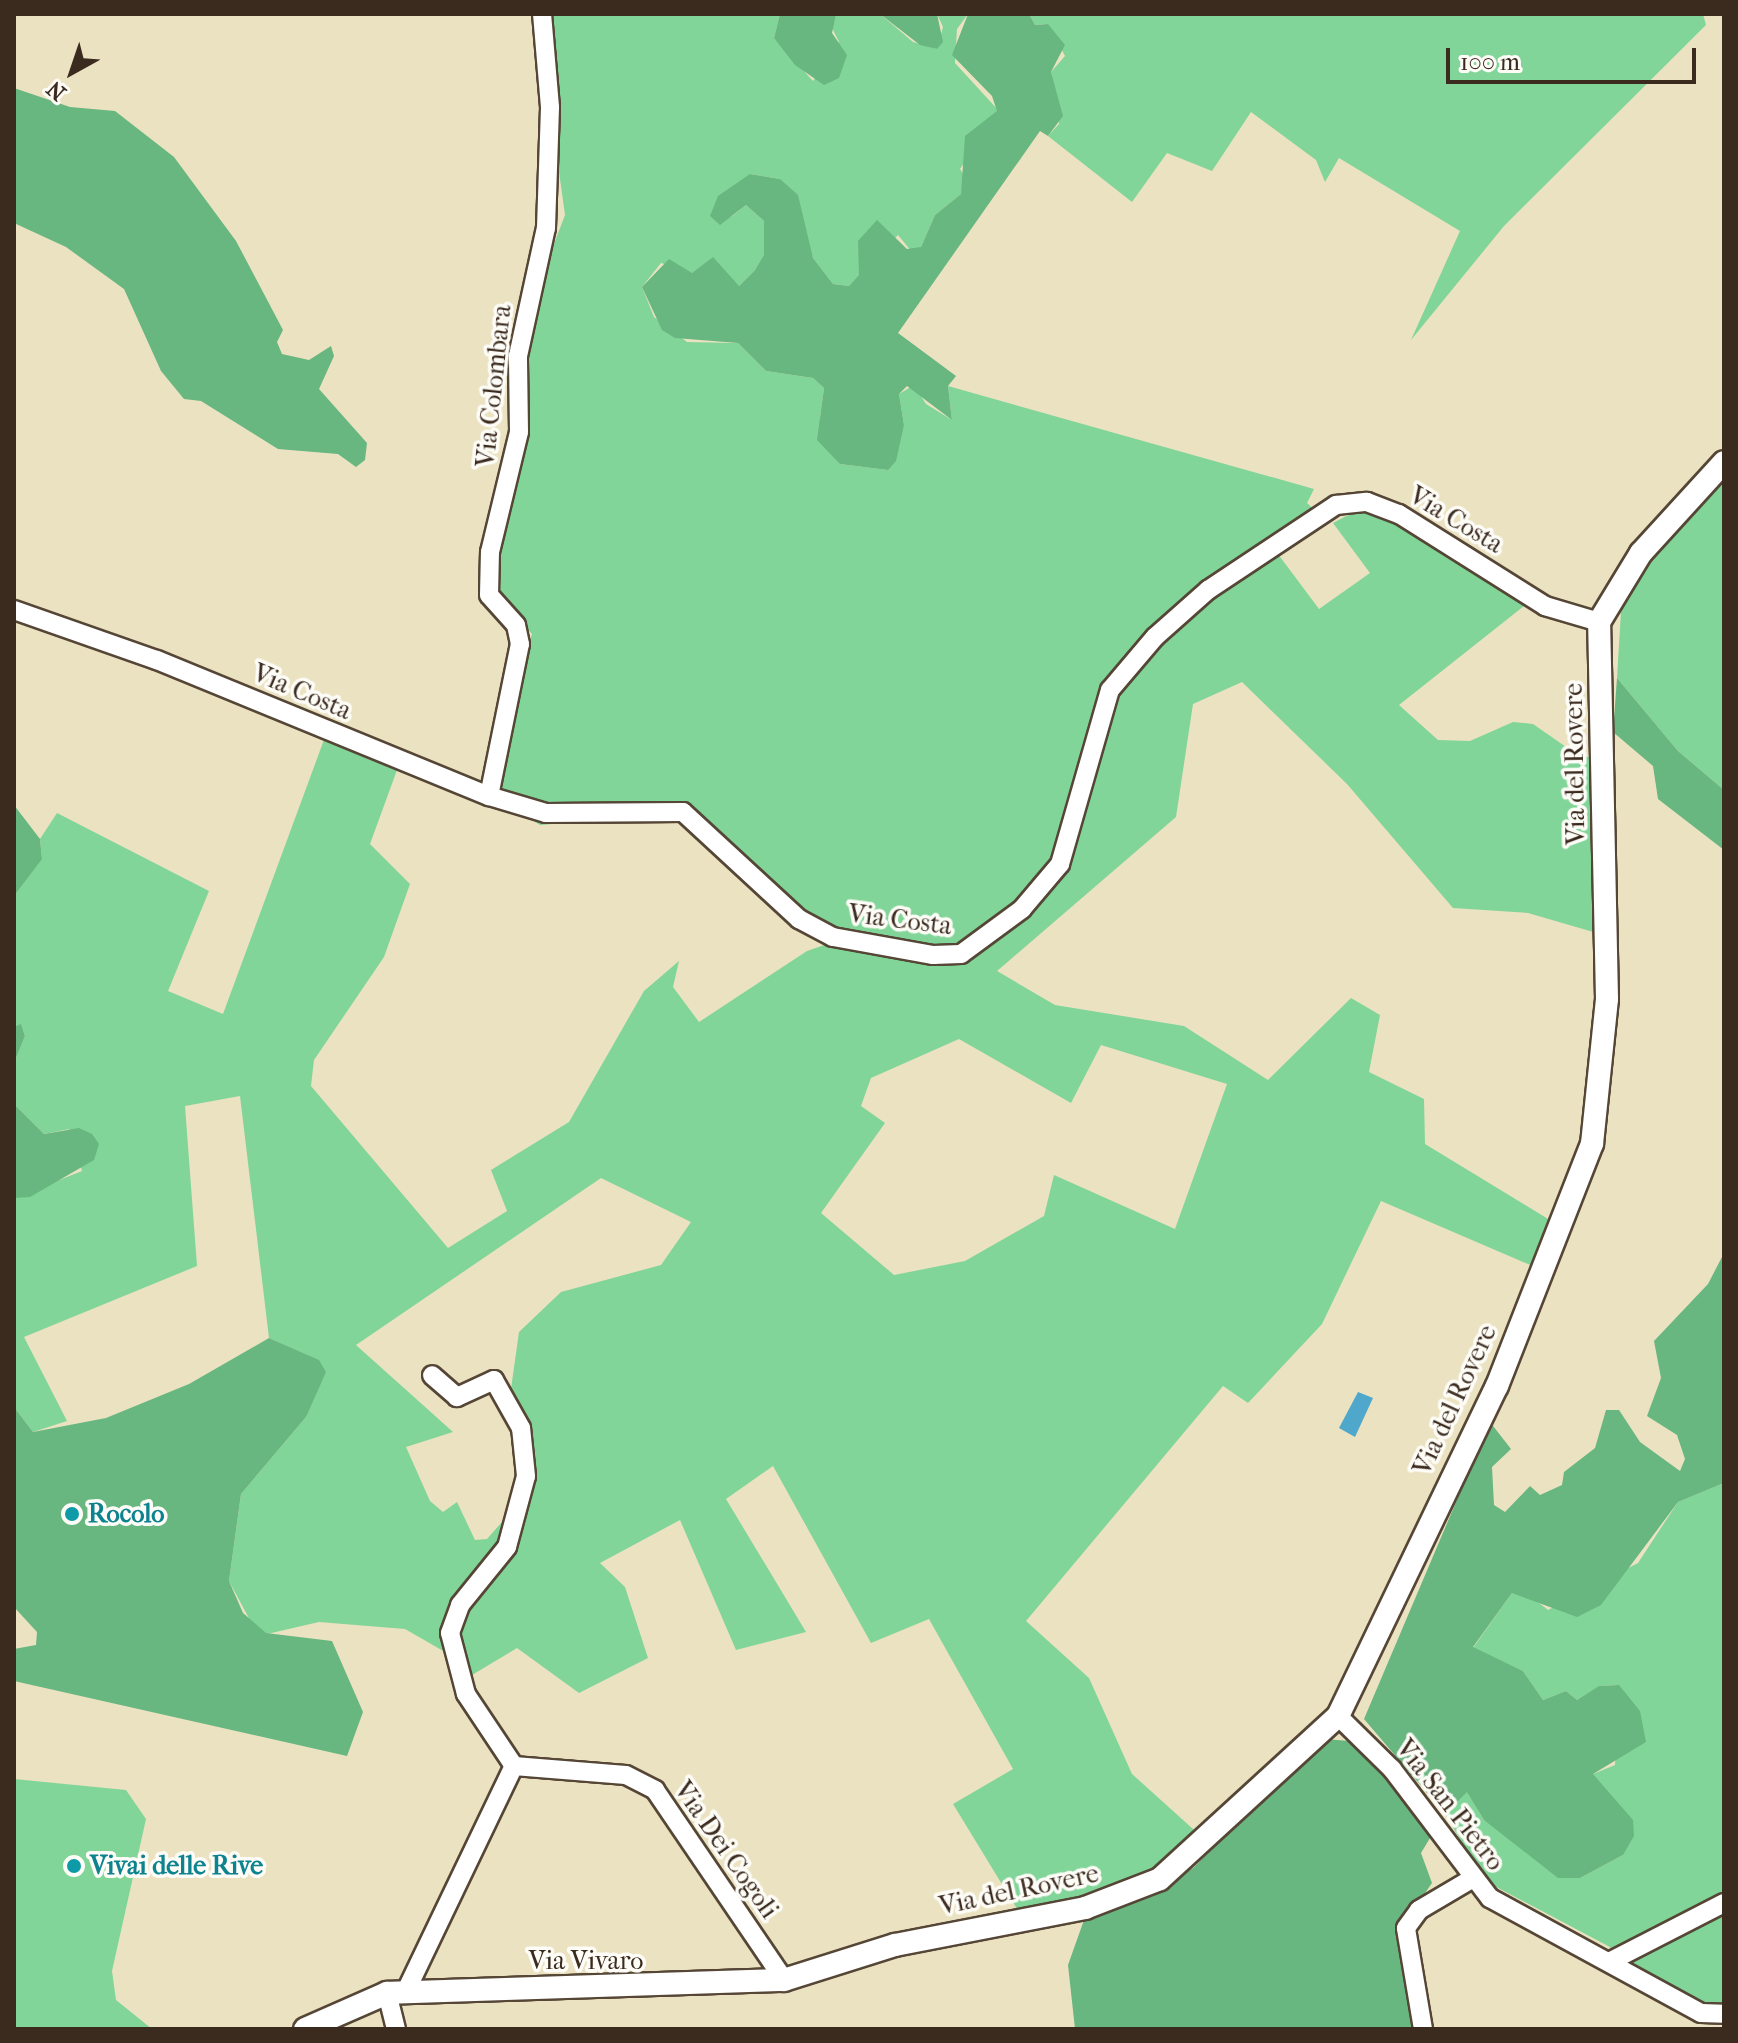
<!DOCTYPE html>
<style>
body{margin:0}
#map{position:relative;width:1738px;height:2043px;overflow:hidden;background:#ebe2c1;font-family:"IM FELL French Canon",serif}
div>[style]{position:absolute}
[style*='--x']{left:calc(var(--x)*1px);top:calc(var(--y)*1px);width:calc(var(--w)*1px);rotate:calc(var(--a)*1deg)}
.green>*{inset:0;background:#81d598}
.forest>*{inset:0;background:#68b680}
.water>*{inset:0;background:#4fa7cc}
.roads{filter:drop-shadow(2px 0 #554636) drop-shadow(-2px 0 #554636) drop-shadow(0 2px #554636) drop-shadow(0 -2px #554636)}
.minor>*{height:18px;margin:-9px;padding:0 9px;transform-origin:9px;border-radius:9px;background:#fff}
.tertiary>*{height:22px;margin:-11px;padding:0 11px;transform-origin:11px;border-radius:11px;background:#fff}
.dots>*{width:22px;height:22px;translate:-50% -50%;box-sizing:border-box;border:4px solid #fdfcf7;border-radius:50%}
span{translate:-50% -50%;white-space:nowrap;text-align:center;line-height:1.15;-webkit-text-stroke:7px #fdfcf7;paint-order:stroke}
.street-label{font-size:26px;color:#3b2a1e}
.culture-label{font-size:26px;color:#0d838f;font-weight:700}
.left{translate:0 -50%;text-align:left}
.frame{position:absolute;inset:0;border:16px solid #3b2a1e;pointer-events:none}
.north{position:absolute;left:32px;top:32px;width:80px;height:80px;-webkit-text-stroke:6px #fdfcf7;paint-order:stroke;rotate:220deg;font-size:22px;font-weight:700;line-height:32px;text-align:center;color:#3b2a1e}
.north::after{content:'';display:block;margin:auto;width:28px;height:36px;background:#3b2a1e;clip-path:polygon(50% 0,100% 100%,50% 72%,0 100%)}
.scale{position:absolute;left:1446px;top:48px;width:250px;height:36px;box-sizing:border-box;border:4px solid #3b2a1e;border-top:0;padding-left:10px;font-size:24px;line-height:28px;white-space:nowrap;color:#3b2a1e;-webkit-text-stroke:6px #fdfcf7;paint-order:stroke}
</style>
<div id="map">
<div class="green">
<i style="clip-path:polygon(evenodd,553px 14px,780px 14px,774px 38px,813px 81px,839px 42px,830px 24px,836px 14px,880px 14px,913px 42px,937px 49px,943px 27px,937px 14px,968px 14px,957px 29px,955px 63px,999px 111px,960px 169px,966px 178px,961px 194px,935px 215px,921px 247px,912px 252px,898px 235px,849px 286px,833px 284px,813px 258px,780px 179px,750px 174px,731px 217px,746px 205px,764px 221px,764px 256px,755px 270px,739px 286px,702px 267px,692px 273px,661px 263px,642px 287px,654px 317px,687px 342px,738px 343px,766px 371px,813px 378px,824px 388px,820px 418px,840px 464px,888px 470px,904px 425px,899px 394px,914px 385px,926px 404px,952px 420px,948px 386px,1314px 489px,1307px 503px,1317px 512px,1272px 546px,1319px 609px,1370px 573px,1333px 523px,1354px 512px,1404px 511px,1524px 606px,1399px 705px,1438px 740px,1470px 741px,1513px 722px,1533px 724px,1579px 756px,1599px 758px,1607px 936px,1528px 913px,1453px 908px,1347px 784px,1242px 682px,1193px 704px,1176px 817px,997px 971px,1055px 1005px,1184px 1026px,1268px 1080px,1351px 998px,1380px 1015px,1369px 1072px,1424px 1099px,1425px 1144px,1553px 1222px,1535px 1267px,1381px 1201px,1322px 1324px,1248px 1403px,1223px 1386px,1026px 1621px,1089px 1678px,1132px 1774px,1203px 1838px,1140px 1883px,1022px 1917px,953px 1804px,1013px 1769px,929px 1619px,871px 1643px,773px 1466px,726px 1499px,806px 1632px,736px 1650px,680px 1520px,600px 1563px,625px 1587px,648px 1658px,579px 1693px,517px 1648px,462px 1681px,452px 1656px,405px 1629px,319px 1622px,267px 1634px,252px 1624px,229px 1581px,241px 1494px,306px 1417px,318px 1360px,269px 1338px,240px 1096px,185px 1106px,197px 1266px,24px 1337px,67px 1421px,33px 1432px,14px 1407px,14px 1198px,82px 1171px,69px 1129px,44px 1134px,14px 1104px,14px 1063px,25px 1036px,21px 1025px,14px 1027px,14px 896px,42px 858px,40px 839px,57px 813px,209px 891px,168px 991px,223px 1014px,325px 737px,397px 770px,370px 844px,410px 884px,384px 957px,314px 1060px,311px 1086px,448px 1248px,507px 1211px,491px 1170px,569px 1122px,644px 991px,679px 961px,673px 987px,699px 1022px,807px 951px,836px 941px,842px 930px,795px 908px,692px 813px,540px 825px,480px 787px,532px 634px,496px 595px,497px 559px,517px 471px,512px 354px,565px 215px,553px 129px,553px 14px,959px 1039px,1071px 1103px,1101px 1045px,1227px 1084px,1175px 1229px,1054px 1175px,1044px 1216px,965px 1261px,894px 1275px,821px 1213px,885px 1123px,861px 1106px,871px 1078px,959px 1039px,553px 14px,601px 1178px,691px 1222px,661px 1265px,561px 1292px,519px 1332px,508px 1410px,536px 1467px,524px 1497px,487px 1539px,475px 1540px,457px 1502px,443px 1512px,430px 1501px,406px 1447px,453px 1432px,356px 1345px,601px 1178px)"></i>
<i style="clip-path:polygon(1029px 14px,1703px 14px,1706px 25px,1504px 226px,1411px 340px,1460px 231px,1339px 158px,1325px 182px,1316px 160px,1251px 112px,1212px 171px,1167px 153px,1132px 202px,1048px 136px,1059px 124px,1051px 72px,1065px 56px,1048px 24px,1035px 25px)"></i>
<i style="clip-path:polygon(1724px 480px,1724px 790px,1678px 751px,1617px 678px,1621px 612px,1641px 569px)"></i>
<i style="clip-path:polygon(1724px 1483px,1724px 2008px,1690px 2002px,1608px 1946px,1485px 1881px,1445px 1814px,1467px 1791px,1484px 1820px,1580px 1878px,1623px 1855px,1593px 1774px,1615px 1765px,1619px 1685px,1600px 1686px,1577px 1700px,1566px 1691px,1543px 1700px,1523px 1671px,1473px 1648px,1512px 1593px,1528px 1594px,1548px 1610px,1638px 1563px,1678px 1502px)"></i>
<i style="clip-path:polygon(14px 1779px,126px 1790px,146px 1819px,112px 1971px,116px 2000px,152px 2029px,14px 2029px)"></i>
</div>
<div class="forest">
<i style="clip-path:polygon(780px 14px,836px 14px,832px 33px,847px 55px,839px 78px,824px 85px,795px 65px,774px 38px)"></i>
<i style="clip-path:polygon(880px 14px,937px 14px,943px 42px,937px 49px,920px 45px)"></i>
<i style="clip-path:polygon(968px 14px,1029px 14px,1035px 25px,1048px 24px,1065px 45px,1051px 72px,1063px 116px,1048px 136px,1040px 131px,898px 333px,956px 376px,948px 386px,952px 420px,907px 386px,899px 394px,904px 425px,896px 461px,888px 470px,840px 464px,817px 440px,824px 388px,813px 378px,766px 371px,738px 343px,675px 338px,662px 330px,642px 287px,669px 259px,692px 273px,713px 257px,739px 286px,755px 270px,764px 255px,764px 221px,746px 205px,720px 225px,710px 216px,718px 196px,750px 174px,780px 179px,798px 195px,813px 258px,833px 284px,849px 286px,859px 275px,858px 241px,877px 220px,907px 249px,921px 247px,935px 215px,961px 194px,965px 136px,997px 111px,992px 96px,952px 55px)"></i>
<i style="clip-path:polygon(14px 88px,70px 107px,115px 111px,174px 157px,236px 241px,283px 330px,277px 342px,282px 354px,309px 360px,331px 346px,334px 356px,319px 389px,367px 443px,365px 460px,356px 467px,338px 454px,278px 449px,201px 401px,184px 399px,161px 371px,124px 289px,66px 247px,14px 223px)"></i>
<i style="clip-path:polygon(1617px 678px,1678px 751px,1724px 790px,1724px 850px,1658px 799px,1653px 766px,1613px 732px)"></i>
<i style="clip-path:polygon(14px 805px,40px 839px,42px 859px,14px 896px)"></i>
<i style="clip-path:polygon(21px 1024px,25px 1036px,14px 1063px,14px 1027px)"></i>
<i style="clip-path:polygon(14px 1104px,44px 1134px,79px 1128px,92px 1134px,99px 1144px,94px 1160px,30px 1197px,14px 1198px)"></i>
<i style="clip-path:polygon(1724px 1253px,1724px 1483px,1678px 1502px,1601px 1605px,1577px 1617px,1512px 1593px,1473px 1647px,1523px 1671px,1543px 1700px,1566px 1691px,1577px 1700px,1599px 1686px,1619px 1685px,1640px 1711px,1646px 1742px,1593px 1774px,1633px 1820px,1634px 1836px,1623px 1855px,1580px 1878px,1558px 1878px,1484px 1820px,1467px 1792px,1445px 1814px,1364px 1719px,1490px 1422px,1511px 1449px,1492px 1467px,1494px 1505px,1505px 1512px,1530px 1486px,1540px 1495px,1562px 1485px,1564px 1472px,1595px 1448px,1606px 1410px,1619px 1410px,1640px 1442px,1680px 1471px,1685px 1459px,1677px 1435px,1647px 1416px,1661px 1378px,1654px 1341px,1708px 1284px)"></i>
<i style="clip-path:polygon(269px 1338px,319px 1360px,326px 1372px,306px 1417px,241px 1494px,229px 1581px,243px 1613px,266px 1633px,332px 1641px,363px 1712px,347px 1756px,14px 1681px,14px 1649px,36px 1645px,37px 1632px,14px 1607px,14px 1407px,33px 1432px,106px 1418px,189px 1384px)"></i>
<i style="clip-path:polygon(1325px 1739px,1349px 1741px,1371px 1754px,1436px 1828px,1421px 1853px,1432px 1883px,1396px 1935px,1418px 2029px,1075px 2029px,1068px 1965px,1084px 1920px,1147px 1897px,1193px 1868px)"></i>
</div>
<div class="water">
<i style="clip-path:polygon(1358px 1392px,1373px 1398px,1355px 1437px,1339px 1428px)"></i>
</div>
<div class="roads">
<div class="minor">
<i style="--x:14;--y:610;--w:151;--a:19.3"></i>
<i style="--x:157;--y:660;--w:359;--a:22.3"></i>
<i style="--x:489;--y:796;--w:59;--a:16.6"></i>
<i style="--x:546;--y:813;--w:137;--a:-0.4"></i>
<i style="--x:683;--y:812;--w:158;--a:42.7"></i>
<i style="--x:799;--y:919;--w:38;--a:28"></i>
<i style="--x:833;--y:937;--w:102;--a:10.2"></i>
<i style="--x:933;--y:955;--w:28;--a:-2"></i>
<i style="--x:961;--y:954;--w:76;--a:-36.4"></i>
<i style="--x:1022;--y:909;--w:59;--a:-49.8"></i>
<i style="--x:1060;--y:864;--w:181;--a:-74"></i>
<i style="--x:1110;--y:690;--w:70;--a:-49.7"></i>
<i style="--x:1155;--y:637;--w:71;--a:-41.6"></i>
<i style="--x:1208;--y:590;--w:154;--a:-33.6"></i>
<i style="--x:1336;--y:505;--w:31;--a:-6"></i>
<i style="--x:1367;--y:502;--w:34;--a:21"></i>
<i style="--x:1399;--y:514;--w:173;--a:32.2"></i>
<i style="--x:1545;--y:606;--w:56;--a:16.5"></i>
<i style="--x:489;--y:796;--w:155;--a:-78.5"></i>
<i style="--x:520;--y:644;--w:19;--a:-102"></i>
<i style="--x:516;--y:625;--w:40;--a:-132"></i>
<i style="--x:489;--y:595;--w:43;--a:-88.7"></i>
<i style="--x:490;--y:552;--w:123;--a:-76.4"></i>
<i style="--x:519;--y:432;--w:76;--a:-90.8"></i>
<i style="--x:518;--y:356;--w:131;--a:-77.7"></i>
<i style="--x:546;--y:228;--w:121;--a:-88.1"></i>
<i style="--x:550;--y:107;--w:93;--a:-94.9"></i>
<i style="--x:1338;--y:1716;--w:76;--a:44.5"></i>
<i style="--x:1392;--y:1769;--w:162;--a:52.8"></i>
<i style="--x:1490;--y:1898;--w:240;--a:28.6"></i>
<i style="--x:1701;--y:2013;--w:23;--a:2"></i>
<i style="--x:514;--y:1766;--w:112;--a:4.6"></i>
<i style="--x:626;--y:1775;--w:33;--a:27"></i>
<i style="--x:655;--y:1790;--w:230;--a:55.8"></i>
<i style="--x:1611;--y:1961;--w:127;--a:-27.2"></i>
<i style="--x:406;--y:1991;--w:250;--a:-64.4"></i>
<i style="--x:514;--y:1766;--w:87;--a:-123.7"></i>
<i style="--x:466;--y:1694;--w:63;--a:-104.7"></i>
<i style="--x:450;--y:1633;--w:30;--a:-70"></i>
<i style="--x:460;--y:1605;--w:75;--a:-51"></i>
<i style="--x:507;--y:1547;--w:73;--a:-75"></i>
<i style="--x:526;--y:1476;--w:48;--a:-95.9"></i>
<i style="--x:521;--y:1428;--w:55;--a:-119.4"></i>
<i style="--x:494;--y:1380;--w:41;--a:155.3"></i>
<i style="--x:457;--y:1397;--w:33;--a:-139"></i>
<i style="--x:387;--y:1993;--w:37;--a:76"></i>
<i style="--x:1423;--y:2029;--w:102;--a:-99.6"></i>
<i style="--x:1406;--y:1928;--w:22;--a:-54"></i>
<i style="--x:1419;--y:1910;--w:59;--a:-30.5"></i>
</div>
<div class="tertiary">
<i style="--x:305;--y:2029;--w:90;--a:-23.7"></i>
<i style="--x:387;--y:1993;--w:397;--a:-1.9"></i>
<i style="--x:784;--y:1980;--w:116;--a:-17.5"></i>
<i style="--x:895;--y:1945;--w:194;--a:-11"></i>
<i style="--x:1085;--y:1908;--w:80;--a:-21.1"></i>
<i style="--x:1160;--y:1879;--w:241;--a:-42.5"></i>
<i style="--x:1338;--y:1716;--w:366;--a:-64.3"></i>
<i style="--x:1497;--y:1386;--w:260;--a:-68.6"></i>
<i style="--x:1592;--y:1144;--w:146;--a:-84.1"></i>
<i style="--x:1607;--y:999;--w:377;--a:-91.2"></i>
<i style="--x:1599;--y:622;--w:81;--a:-58.7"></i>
<i style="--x:1641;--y:553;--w:123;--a:-47.6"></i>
</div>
</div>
<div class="dots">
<i style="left:72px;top:1514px;background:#0f9aa8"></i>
<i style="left:74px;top:1866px;background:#0f9aa8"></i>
</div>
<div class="street-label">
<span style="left:494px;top:386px;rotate:-84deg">Via Colombara</span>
<span style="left:1456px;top:520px;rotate:31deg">Via Costa</span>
<span style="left:302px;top:692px;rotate:23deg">Via Costa</span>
<span style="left:1575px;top:764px;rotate:-91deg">Via del Rovere</span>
<span style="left:900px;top:920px;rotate:7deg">Via Costa</span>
<span style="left:1455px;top:1400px;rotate:-65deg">Via del Rovere</span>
<span style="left:1450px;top:1805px;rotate:52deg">Via San Pietro</span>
<span style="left:726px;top:1850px;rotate:55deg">Via Dei Cogoli</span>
<span style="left:1019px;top:1890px;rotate:-12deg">Via del Rovere</span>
<span style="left:586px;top:1961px">Via Vivaro</span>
</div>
<div class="culture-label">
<span class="left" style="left:88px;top:1514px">Rocolo</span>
<span class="left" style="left:90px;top:1866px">Vivai delle Rive</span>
</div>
<div class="frame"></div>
<div class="north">N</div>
<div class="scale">100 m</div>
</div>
